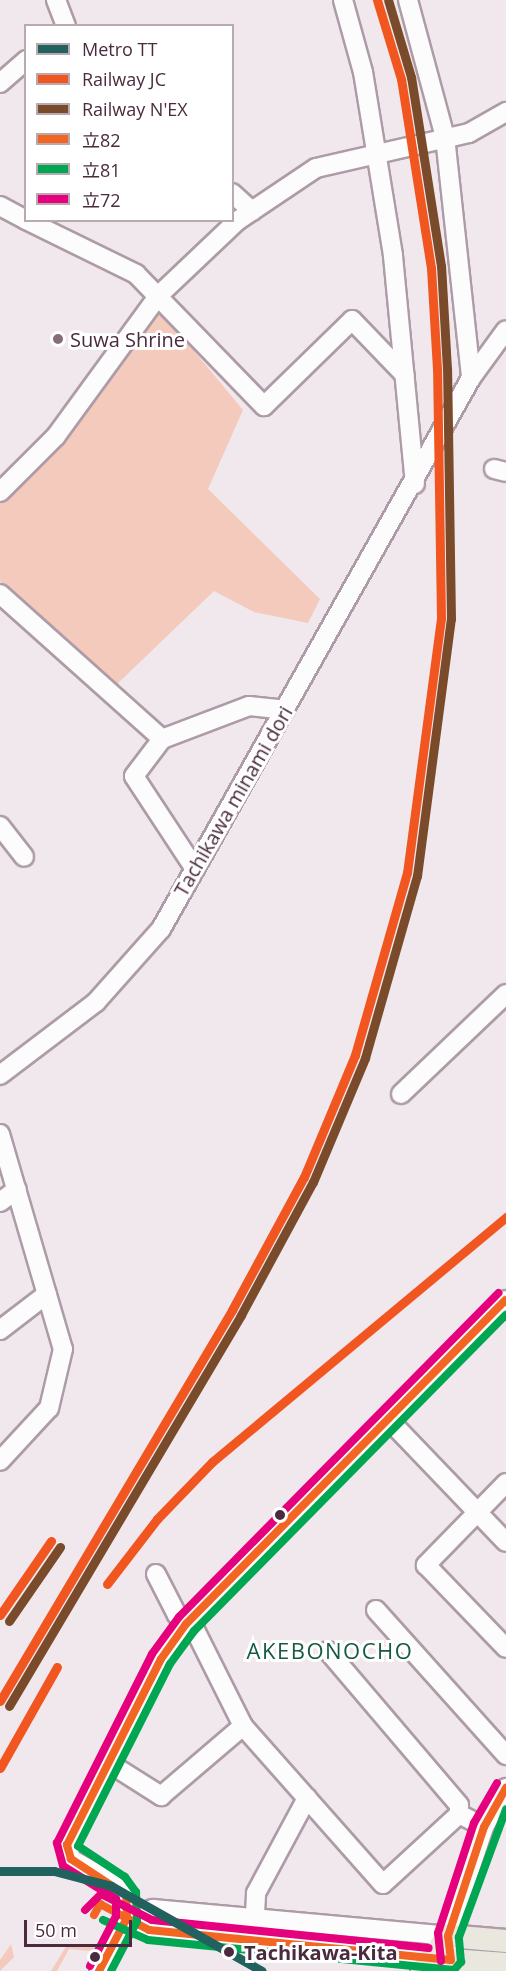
<!DOCTYPE html>
<meta charset="utf-8">
<style>
body{margin:0}
#map{position:relative;width:506px;height:1971px;overflow:hidden;background:#f1e8ed;font-family:"Open Sans","Noto Sans JP",sans-serif}
div>[style]{position:absolute}
[style*='--x']{left:calc(var(--x)*1px);top:calc(var(--y)*1px);width:calc(var(--w)*1px);rotate:calc(var(--a)*1deg)}
.green>*{inset:0;background:#f4cabc}
.roads{filter:drop-shadow(2px 0 #ad9ca7) drop-shadow(-2px 0 #ad9ca7) drop-shadow(0 2px #ad9ca7) drop-shadow(0 -2px #ad9ca7)}
.minor>*{height:18px;margin:-9px;padding:0 9px;transform-origin:9px;border-radius:9px;background:#fdfcfc}
.major>*{height:22px;margin:-11px;padding:0 11px;transform-origin:11px;border-radius:11px;background:#eae8de}
.bus-1>*{height:8px;margin:-4px;padding:0 4px;transform-origin:4px;border-radius:4px;background:#f26522}
.bus-2>*{height:8px;margin:-4px;padding:0 4px;transform-origin:4px;border-radius:4px;background:#00a651}
.bus-3>*{height:8px;margin:-4px;padding:0 4px;transform-origin:4px;border-radius:4px;background:#e5007d}
.rail-1>*{height:9px;margin:-4.5px;padding:0 4.5px;transform-origin:4.5px;border-radius:4.5px;background:#f15620}
.rail-2>*{height:9px;margin:-4.5px;padding:0 4.5px;transform-origin:4.5px;border-radius:4.5px;background:#7a4b2a}
.metro-1>*{height:9px;margin:-4.5px;padding:0 4.5px;transform-origin:4.5px;border-radius:4.5px;background:#22625e}
.dots>*{width:16px;height:16px;translate:-50% -50%;box-sizing:border-box;border:3px solid #fff;border-radius:50%}
span{translate:-50% -50%;white-space:nowrap;text-align:center;line-height:1.15;-webkit-text-stroke:6px #fff;paint-order:stroke}
.poi-label{font-size:20px;color:#4a2b3d}
.left{translate:0 -50%;text-align:left}
.street-label{font-size:20px;color:#4a2b3d}
.stop-label{font-size:20px;color:#4a2b3d;font-weight:700}
.quarter-label{font-size:22px;color:#165b41;letter-spacing:1.5px}
.legend{position:absolute;left:24px;top:24px;width:210px;height:198px;box-sizing:border-box;background:#fff;border:2px solid #b7aab1;margin:0;padding:8px 10px;list-style:none;font-size:18px;color:#4a2b3d}
.legend li{display:flex;align-items:center;gap:12px;height:30px}
.legend b{width:30px;border:2px solid #b7aab1}
.scale{position:absolute;left:24px;top:1920px;width:108px;height:27px;box-sizing:border-box;border:3px solid #4a2b3d;border-top:0;padding-left:8px;font-size:18px;line-height:21px;white-space:nowrap;color:#4a2b3d;-webkit-text-stroke:4px #fff;paint-order:stroke}
</style>
<div id="map">
<div class="green">
<i style="clip-path:polygon(160px 310px,243px 410px,208px 489px,320px 599px,308px 623px,254px 612px,214px 591px,115px 686px,0 581px,0 505px,58px 442px)"></i>
<i style="clip-path:polygon(157px 1916px,268px 1927px,401px 1945px,156px 1920px)"></i>
<i style="clip-path:polygon(11px 1944px,14px 1957px,0 1971px,0 1960px)"></i>
<i style="clip-path:polygon(67px 1945px,117px 1949px,122px 1954px,69px 1949px,57px 1971px,51px 1971px)"></i>
</div>
<div class="roads">
<div class="minor">
<i style="--x:56;--y:0;--w:28;--a:69"></i>
<i style="--x:343;--y:0;--w:75;--a:74.5"></i>
<i style="--x:363;--y:72;--w:186;--a:80.7"></i>
<i style="--x:393;--y:256;--w:229;--a:84.5"></i>
<i style="--x:408;--y:0;--w:142;--a:74.9"></i>
<i style="--x:445;--y:137;--w:242;--a:83.8"></i>
<i style="--x:0;--y:83;--w:35;--a:-41"></i>
<i style="--x:232;--y:193;--w:27;--a:42"></i>
<i style="--x:0;--y:206;--w:30;--a:28"></i>
<i style="--x:26;--y:220;--w:123;--a:26.1"></i>
<i style="--x:136;--y:274;--w:184;--a:45.9"></i>
<i style="--x:264;--y:406;--w:123;--a:-44.3"></i>
<i style="--x:352;--y:320;--w:76;--a:46.1"></i>
<i style="--x:494;--y:469;--w:12;--a:14"></i>
<i style="--x:0;--y:492;--w:79;--a:-45"></i>
<i style="--x:56;--y:436;--w:173;--a:-53.9"></i>
<i style="--x:158;--y:296;--w:109;--a:-43.5"></i>
<i style="--x:237;--y:221;--w:95;--a:-33.9"></i>
<i style="--x:316;--y:168;--w:157;--a:-12.9"></i>
<i style="--x:469;--y:133;--w:43;--a:-29.6"></i>
<i style="--x:0;--y:594;--w:217;--a:41.8"></i>
<i style="--x:0;--y:826;--w:39;--a:52"></i>
<i style="--x:195;--y:869;--w:111;--a:-123.3"></i>
<i style="--x:134;--y:776;--w:46;--a:-52.9"></i>
<i style="--x:162;--y:739;--w:93;--a:-20.8"></i>
<i style="--x:249;--y:706;--w:36;--a:6"></i>
<i style="--x:0;--y:1075;--w:121;--a:-37.2"></i>
<i style="--x:96;--y:1002;--w:98;--a:-48.3"></i>
<i style="--x:161;--y:929;--w:632;--a:-60.64"></i>
<i style="--x:471;--y:378;--w:59;--a:-53.9"></i>
<i style="--x:401;--y:1094;--w:145;--a:-43.6"></i>
<i style="--x:0;--y:1134;--w:224;--a:73.7"></i>
<i style="--x:63;--y:1349;--w:61;--a:103.3"></i>
<i style="--x:49;--y:1408;--w:72;--a:132.8"></i>
<i style="--x:0;--y:1202;--w:21;--a:-37"></i>
<i style="--x:0;--y:1330;--w:59;--a:-37.5"></i>
<i style="--x:388;--y:1419;--w:170;--a:46.2"></i>
<i style="--x:506;--y:1483;--w:115;--a:134.3"></i>
<i style="--x:426;--y:1565;--w:115;--a:46.1"></i>
<i style="--x:156;--y:1574;--w:46;--a:62.9"></i>
<i style="--x:177;--y:1615;--w:25;--a:42"></i>
<i style="--x:196;--y:1632;--w:105;--a:63.4"></i>
<i style="--x:243;--y:1726;--w:211;--a:48.5"></i>
<i style="--x:383;--y:1884;--w:103;--a:-42.6"></i>
<i style="--x:459;--y:1814;--w:28;--a:27"></i>
<i style="--x:376;--y:1610;--w:195;--a:48.1"></i>
<i style="--x:328;--y:1651;--w:202;--a:49.6"></i>
<i style="--x:459;--y:1805;--w:9;--a:90"></i>
<i style="--x:109;--y:1763;--w:62;--a:32.4"></i>
<i style="--x:161;--y:1796;--w:108;--a:-40.5"></i>
<i style="--x:255;--y:1914;--w:21;--a:-87"></i>
<i style="--x:256;--y:1893;--w:108;--a:-61.8"></i>
<i style="--x:127;--y:1918;--w:23;--a:-92"></i>
<i style="--x:126;--y:1895;--w:13;--a:-129"></i>
<i style="--x:118;--y:1885;--w:54;--a:-151"></i>
<i style="--x:71;--y:1859;--w:15;--a:-106"></i>
<i style="--x:67;--y:1845;--w:208;--a:-63.2"></i>
<i style="--x:161;--y:1659;--w:43;--a:-54.5"></i>
<i style="--x:186;--y:1624;--w:455;--a:-45.4"></i>
<i style="--x:127;--y:1918;--w:25;--a:29"></i>
<i style="--x:149;--y:1930;--w:303;--a:5.7"></i>
<i style="--x:451;--y:1960;--w:24;--a:-97"></i>
<i style="--x:448;--y:1936;--w:115;--a:-71.7"></i>
<i style="--x:484;--y:1827;--w:45;--a:-60.6"></i>
<i style="--x:99;--y:1971;--w:60;--a:-62.2"></i>
<i style="--x:127;--y:1918;--w:28;--a:-19"></i>
<i style="--x:153;--y:1909;--w:296;--a:5.2"></i>
</div>
<div class="major">
<i style="--x:422;--y:1971;--w:44;--a:-53.4"></i>
<i style="--x:448;--y:1936;--w:58;--a:4.9"></i>
<i style="--x:446;--y:1971;--w:12;--a:-66"></i>
<i style="--x:451;--y:1960;--w:55;--a:4.2"></i>
</div>
</div>
<div class="bus-1">
<i style="--x:94;--y:1915;--w:13;--a:-61"></i>
<i style="--x:100;--y:1904;--w:55;--a:28"></i>
<i style="--x:149;--y:1930;--w:303;--a:5.7"></i>
<i style="--x:451;--y:1960;--w:24;--a:-97"></i>
<i style="--x:448;--y:1936;--w:115;--a:-71.7"></i>
<i style="--x:484;--y:1827;--w:45;--a:-60.6"></i>
<i style="--x:99;--y:1971;--w:60;--a:-62.2"></i>
<i style="--x:127;--y:1918;--w:23;--a:-92"></i>
<i style="--x:126;--y:1895;--w:66;--a:-146.8"></i>
<i style="--x:71;--y:1859;--w:15;--a:-106"></i>
<i style="--x:67;--y:1845;--w:208;--a:-63.2"></i>
<i style="--x:161;--y:1659;--w:43;--a:-54.5"></i>
<i style="--x:186;--y:1624;--w:455;--a:-45.4"></i>
</div>
<div class="bus-2">
<i style="--x:103;--y:1920;--w:49;--a:24"></i>
<i style="--x:148;--y:1940;--w:307;--a:5.6"></i>
<i style="--x:454;--y:1970;--w:11;--a:-49"></i>
<i style="--x:461;--y:1962;--w:25;--a:-95"></i>
<i style="--x:459;--y:1937;--w:136;--a:-69.8"></i>
<i style="--x:111;--y:1971;--w:56;--a:-62.5"></i>
<i style="--x:137;--y:1921;--w:29;--a:-92"></i>
<i style="--x:136;--y:1892;--w:19;--a:-126"></i>
<i style="--x:125;--y:1877;--w:56;--a:-146.6"></i>
<i style="--x:78;--y:1846;--w:204;--a:-63.2"></i>
<i style="--x:170;--y:1664;--w:41;--a:-54"></i>
<i style="--x:194;--y:1631;--w:444;--a:-45.4"></i>
</div>
<div class="bus-3">
<i style="--x:85;--y:1910;--w:23;--a:-45"></i>
<i style="--x:101;--y:1894;--w:57;--a:27"></i>
<i style="--x:152;--y:1920;--w:278;--a:5.8"></i>
<i style="--x:441;--y:1961;--w:28;--a:-96"></i>
<i style="--x:438;--y:1933;--w:116;--a:-71.9"></i>
<i style="--x:474;--y:1823;--w:46;--a:-60.1"></i>
<i style="--x:90;--y:1966;--w:56;--a:-62.5"></i>
<i style="--x:116;--y:1916;--w:17;--a:-90"></i>
<i style="--x:116;--y:1899;--w:62;--a:-148.1"></i>
<i style="--x:63;--y:1866;--w:24;--a:-105"></i>
<i style="--x:57;--y:1843;--w:212;--a:-63.3"></i>
<i style="--x:152;--y:1654;--w:46;--a:-53.9"></i>
<i style="--x:179;--y:1617;--w:455;--a:-45.4"></i>
</div>
<div class="rail-1">
<i style="--x:107;--y:1584;--w:82;--a:-52.4"></i>
<i style="--x:157;--y:1519;--w:79;--a:-46"></i>
<i style="--x:212;--y:1462;--w:383;--a:-39.8"></i>
<i style="--x:0;--y:1615;--w:90;--a:-55.4"></i>
<i style="--x:0;--y:1701;--w:455;--a:-59.3"></i>
<i style="--x:232;--y:1310;--w:151;--a:-61.6"></i>
<i style="--x:304;--y:1177;--w:132;--a:-67.3"></i>
<i style="--x:355;--y:1055;--w:189;--a:-74.1"></i>
<i style="--x:407;--y:873;--w:257;--a:-82.4"></i>
<i style="--x:441;--y:618;--w:249;--a:-90.9"></i>
<i style="--x:437;--y:369;--w:101;--a:-93.4"></i>
<i style="--x:431;--y:268;--w:191;--a:-99"></i>
<i style="--x:401;--y:79;--w:83;--a:-106.9"></i>
<i style="--x:0;--y:1768;--w:116;--a:-60.6"></i>
</div>
<div class="rail-2">
<i style="--x:9;--y:1621;--w:90;--a:-55.4"></i>
<i style="--x:9;--y:1706;--w:455;--a:-59.3"></i>
<i style="--x:241;--y:1315;--w:151;--a:-61.6"></i>
<i style="--x:313;--y:1182;--w:134;--a:-67.2"></i>
<i style="--x:365;--y:1058;--w:189;--a:-74.1"></i>
<i style="--x:417;--y:876;--w:259;--a:-82.5"></i>
<i style="--x:451;--y:619;--w:250;--a:-90.9"></i>
<i style="--x:447;--y:369;--w:103;--a:-93.3"></i>
<i style="--x:441;--y:266;--w:191;--a:-99"></i>
<i style="--x:411;--y:77;--w:80;--a:-106.6"></i>
</div>
<div class="metro-1">
<i style="--x:0;--y:1871;--w:54;--a:0"></i>
<i style="--x:54;--y:1871;--w:59;--a:14.7"></i>
<i style="--x:111;--y:1886;--w:173;--a:29.4"></i>
</div>
<div class="dots">
<i style="left:58px;top:339px;background:#846d7b"></i>
<i style="left:280px;top:1515px;background:#4a2b3d"></i>
<i style="left:229px;top:1952px;background:#4a2b3d"></i>
<i style="left:95px;top:1957px;background:#4a2b3d"></i>
</div>
<div class="poi-label">
<span class="left" style="left:70px;top:339px">Suwa Shrine</span>
</div>
<div class="street-label">
<span style="left:233px;top:801px;rotate:-60deg">Tachikawa minami dori</span>
</div>
<div class="stop-label">
<span class="left" style="left:244px;top:1952px">Tachikawa-Kita</span>
</div>
<div class="quarter-label">
<span style="left:330px;top:1651px">AKEBONOCHO</span>
</div>
<ul class="legend">
<li><b style="height:8px;background:#22625e"></b>Metro TT</li>
<li><b style="height:8px;background:#f15620"></b>Railway JC</li>
<li><b style="height:8px;background:#7a4b2a"></b>Railway N'EX</li>
<li><b style="height:8px;background:#f26522"></b>立82</li>
<li><b style="height:8px;background:#00a651"></b>立81</li>
<li><b style="height:8px;background:#e5007d"></b>立72</li>
</ul>
<div class="scale">50 m</div>
</div>
